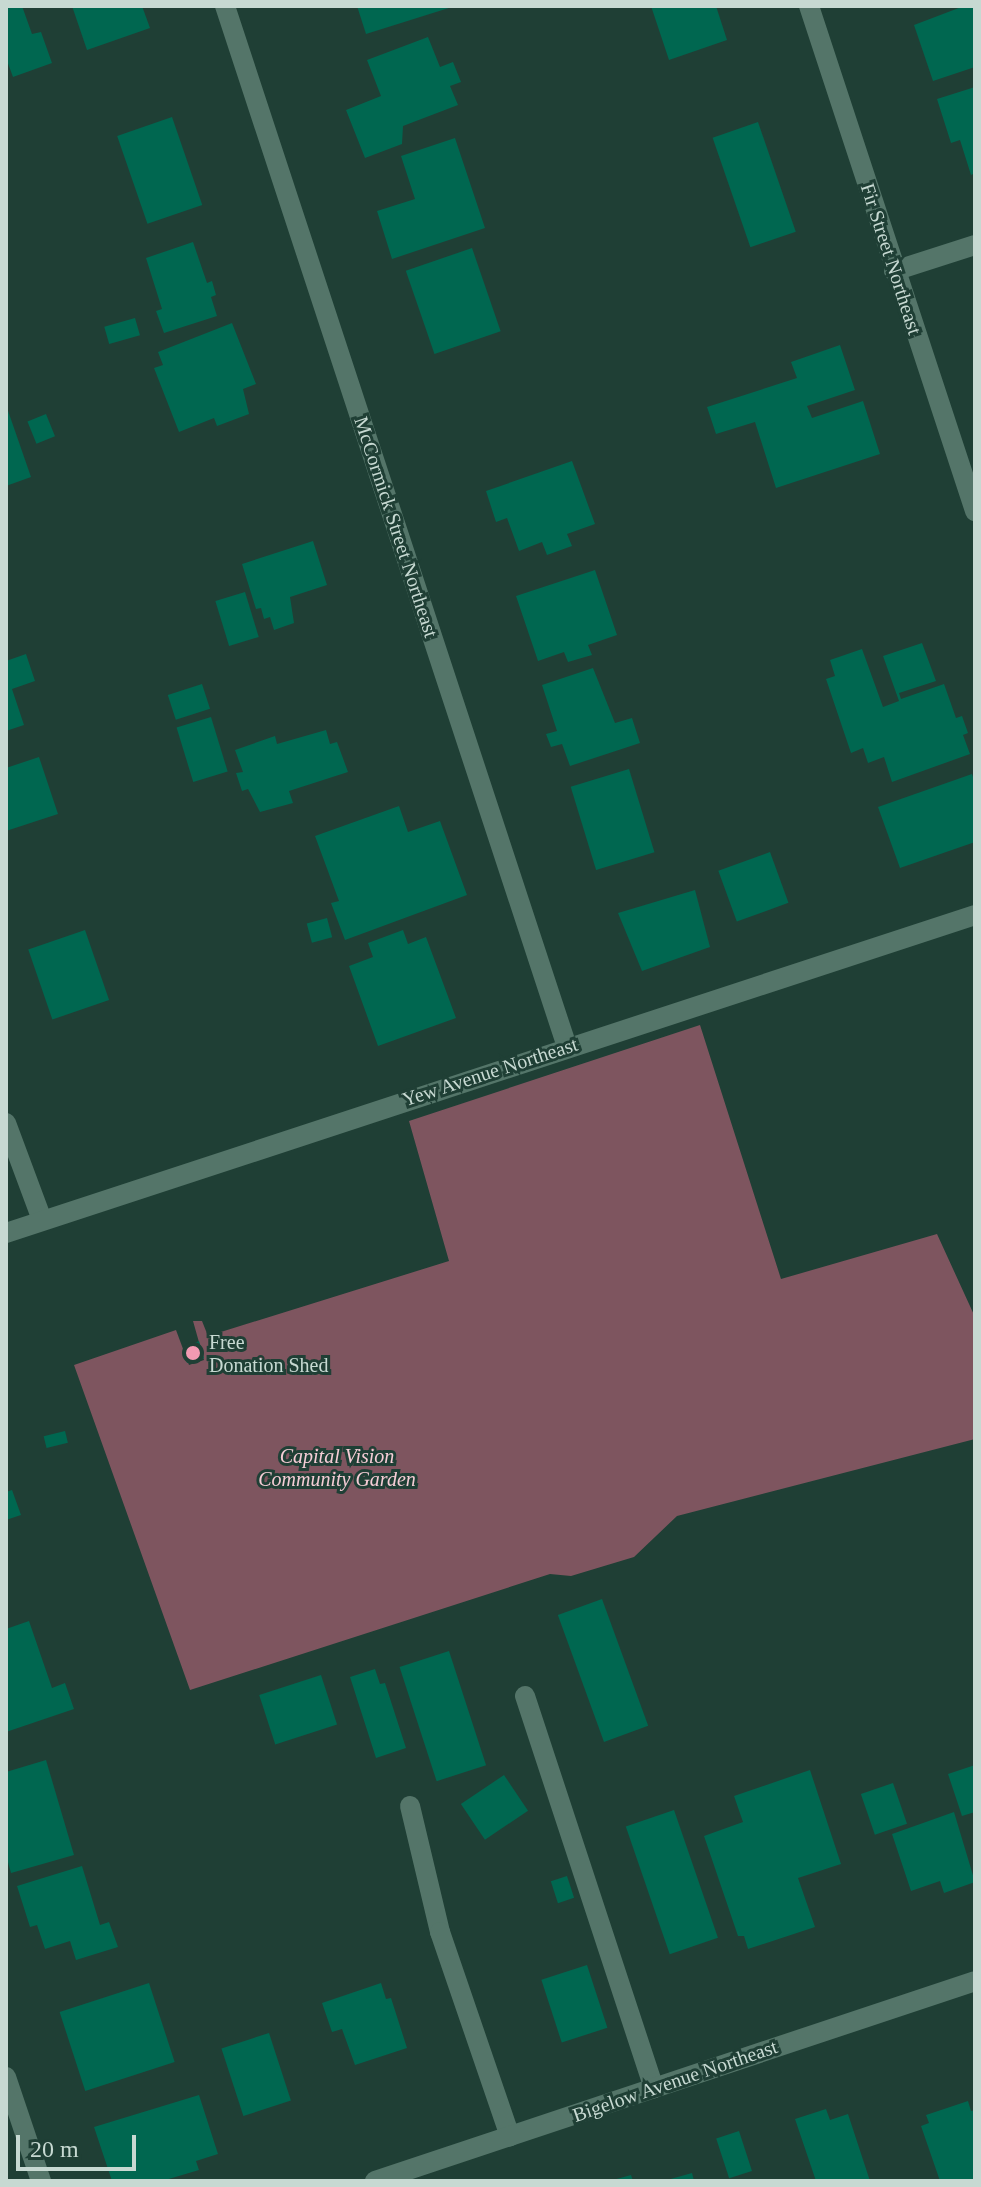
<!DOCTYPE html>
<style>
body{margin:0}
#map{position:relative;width:981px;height:2187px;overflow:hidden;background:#1f3f35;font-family:"Times New Roman",serif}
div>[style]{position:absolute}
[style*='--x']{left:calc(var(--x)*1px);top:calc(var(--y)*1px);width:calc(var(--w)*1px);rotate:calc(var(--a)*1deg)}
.green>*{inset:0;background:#7e555f}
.building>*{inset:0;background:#006750;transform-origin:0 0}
.service>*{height:20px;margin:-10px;padding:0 10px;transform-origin:10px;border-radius:10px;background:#547569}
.minor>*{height:20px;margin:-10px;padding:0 10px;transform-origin:10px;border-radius:10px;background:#547569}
.dots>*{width:22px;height:22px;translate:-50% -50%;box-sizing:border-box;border:4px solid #1f3f35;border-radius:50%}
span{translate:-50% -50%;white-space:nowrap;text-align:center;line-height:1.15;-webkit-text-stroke:6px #1f3f35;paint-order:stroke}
.street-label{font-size:20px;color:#c7d9d2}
.poi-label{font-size:20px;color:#c7d9d2}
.left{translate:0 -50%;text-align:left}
.park-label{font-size:20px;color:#f6cdd6;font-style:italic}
.frame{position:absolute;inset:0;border:8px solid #c7d9d2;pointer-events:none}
.scale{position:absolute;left:16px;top:2135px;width:120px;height:36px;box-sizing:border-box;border:4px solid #c7d9d2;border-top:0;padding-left:10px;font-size:24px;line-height:28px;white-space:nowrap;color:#c7d9d2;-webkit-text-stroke:6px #1f3f35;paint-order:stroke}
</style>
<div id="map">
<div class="green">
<i style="clip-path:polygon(700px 1025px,781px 1279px,937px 1234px,975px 1317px,975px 1439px,677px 1516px,634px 1557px,571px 1576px,550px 1574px,190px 1690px,74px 1365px,176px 1330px,189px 1365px,204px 1360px,193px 1321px,202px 1321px,208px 1336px,449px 1261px,409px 1121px)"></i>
</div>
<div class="building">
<i style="clip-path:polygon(6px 6px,22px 6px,32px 34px,41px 32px,52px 63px,13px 77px,6px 58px)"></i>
<i style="clip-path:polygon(72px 6px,142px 6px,150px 28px,87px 50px)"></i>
<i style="clip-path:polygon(357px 6px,452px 6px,452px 7px,366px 34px)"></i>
<i style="clip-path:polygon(651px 6px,716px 6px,727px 40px,669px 60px)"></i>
<i style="clip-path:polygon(964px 6px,975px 6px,975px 67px,933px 81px,914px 25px)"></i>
<i style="clip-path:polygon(428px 37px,440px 67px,453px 62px,461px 82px,450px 86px,458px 105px,403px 126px,402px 144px,365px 158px,346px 110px,381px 96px,367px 60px)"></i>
<i style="clip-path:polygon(975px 87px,975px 173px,971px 175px,960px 140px,951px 143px,937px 99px)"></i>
<i style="left:172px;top:117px;width:93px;height:58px;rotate:71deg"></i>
<i style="left:758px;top:122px;width:116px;height:48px;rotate:71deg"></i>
<i style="clip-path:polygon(455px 138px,485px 228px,392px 259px,377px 211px,415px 199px,401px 156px)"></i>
<i style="clip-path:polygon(193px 242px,207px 283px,212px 281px,216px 295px,211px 297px,217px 316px,164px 333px,156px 311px,162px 309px,146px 258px)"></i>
<i style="left:472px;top:248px;width:88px;height:70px;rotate:71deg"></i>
<i style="left:135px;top:318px;width:18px;height:32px;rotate:74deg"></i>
<i style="clip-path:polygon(232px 323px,256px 384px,243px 389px,249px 414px,217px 426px,214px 418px,179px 432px,154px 368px,163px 365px,158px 352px)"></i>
<i style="clip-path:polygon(840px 345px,855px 390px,807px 406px,812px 418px,863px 401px,880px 454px,776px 488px,755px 422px,716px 434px,707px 407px,797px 378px,791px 362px)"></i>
<i style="clip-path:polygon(6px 405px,31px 477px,6px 486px)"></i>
<i style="left:46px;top:414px;width:24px;height:20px;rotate:68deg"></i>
<i style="clip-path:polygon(572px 461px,595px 524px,567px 534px,572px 546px,547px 555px,542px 542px,519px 551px,507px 518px,496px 522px,486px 491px)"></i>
<i style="clip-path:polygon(313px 541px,327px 585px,290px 597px,294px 623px,274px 630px,270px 617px,264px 619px,261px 608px,256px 609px,242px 564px)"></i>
<i style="clip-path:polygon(595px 570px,617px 635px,588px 645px,592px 655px,568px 662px,564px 652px,538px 661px,516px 596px)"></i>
<i style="left:245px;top:592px;width:47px;height:31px;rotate:73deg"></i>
<i style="clip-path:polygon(922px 643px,936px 681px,899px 693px,901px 699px,944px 684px,956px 718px,962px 716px,968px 733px,963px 735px,970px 754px,892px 782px,884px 757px,868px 763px,863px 748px,851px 753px,826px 679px,835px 676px,830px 660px,862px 649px,883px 707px,899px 701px,883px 656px)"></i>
<i style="clip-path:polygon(26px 654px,35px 681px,12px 689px,24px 725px,6px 731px,6px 661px)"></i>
<i style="clip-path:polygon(593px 668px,615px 723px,632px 718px,640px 743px,570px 766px,562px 744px,551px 747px,546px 734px,557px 731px,542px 685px)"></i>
<i style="left:202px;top:684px;width:26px;height:36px;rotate:72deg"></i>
<i style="left:211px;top:717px;width:57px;height:36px;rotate:73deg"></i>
<i style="clip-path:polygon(326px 730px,330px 744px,337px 742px,348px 772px,289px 791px,293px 803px,260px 812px,248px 789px,242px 791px,236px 773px,243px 772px,235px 750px,275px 736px,277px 744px)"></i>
<i style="clip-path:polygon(39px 757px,58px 814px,6px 831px,6px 768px)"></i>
<i style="left:629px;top:769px;width:87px;height:61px;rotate:73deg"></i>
<i style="clip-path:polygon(972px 774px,975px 783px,975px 842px,900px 868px,878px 807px)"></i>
<i style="clip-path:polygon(399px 806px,408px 832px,440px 821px,467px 895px,345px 940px,331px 903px,339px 901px,315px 836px)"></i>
<i style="left:770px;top:852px;width:54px;height:55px;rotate:70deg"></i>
<i style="clip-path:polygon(695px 890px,710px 947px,642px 971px,618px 913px)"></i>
<i style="left:327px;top:918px;width:20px;height:21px;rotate:75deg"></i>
<i style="left:85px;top:930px;width:74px;height:60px;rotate:71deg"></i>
<i style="clip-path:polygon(403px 930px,408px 944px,426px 937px,456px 1018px,378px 1046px,349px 966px,373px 957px,368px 943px)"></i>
<i style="clip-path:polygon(199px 1341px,204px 1358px,187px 1363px,183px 1348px)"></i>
<i style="left:65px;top:1431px;width:12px;height:22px;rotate:76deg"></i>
<i style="clip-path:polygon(12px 1490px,21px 1515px,6px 1520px,6px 1492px)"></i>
<i style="left:602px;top:1599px;width:135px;height:47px;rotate:70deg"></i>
<i style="clip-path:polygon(29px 1621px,52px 1688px,65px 1683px,74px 1709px,6px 1732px,6px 1629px)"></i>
<i style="left:449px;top:1651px;width:120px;height:52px;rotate:72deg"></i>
<i style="clip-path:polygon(375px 1669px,380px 1684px,385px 1683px,406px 1748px,376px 1758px,350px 1677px)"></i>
<i style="left:321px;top:1675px;width:52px;height:65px;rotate:72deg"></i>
<i style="clip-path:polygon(46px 1760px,74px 1855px,11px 1873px,6px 1855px,6px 1772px)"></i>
<i style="clip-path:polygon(975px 1765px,975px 1812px,962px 1816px,948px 1774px)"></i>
<i style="clip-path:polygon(810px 1770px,841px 1864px,798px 1878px,815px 1927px,748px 1949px,744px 1936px,738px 1936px,704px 1836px,743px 1822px,734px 1796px)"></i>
<i style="left:504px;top:1775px;width:43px;height:52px;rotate:56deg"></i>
<i style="left:893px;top:1783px;width:43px;height:34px;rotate:71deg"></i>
<i style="left:674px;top:1810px;width:135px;height:51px;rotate:71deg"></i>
<i style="clip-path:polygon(954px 1812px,975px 1882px,944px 1893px,940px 1881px,911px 1891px,892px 1834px)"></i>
<i style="clip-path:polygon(82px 1866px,100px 1925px,109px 1922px,118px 1947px,76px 1960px,70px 1941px,45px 1949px,37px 1925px,30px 1927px,17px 1886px)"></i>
<i style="left:567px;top:1876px;width:23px;height:17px;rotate:72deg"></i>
<i style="left:587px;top:1965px;width:66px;height:48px;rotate:72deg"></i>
<i style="left:149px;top:1983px;width:83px;height:94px;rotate:72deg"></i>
<i style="clip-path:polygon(381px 1983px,386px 1999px,391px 1998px,407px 2048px,355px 2065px,342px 2029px,332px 2032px,322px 2003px)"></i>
<i style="left:269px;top:2033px;width:71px;height:50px;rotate:72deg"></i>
<i style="clip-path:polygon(199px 2095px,218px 2154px,196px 2161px,199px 2170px,162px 2181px,112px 2181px,94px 2127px)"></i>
<i style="clip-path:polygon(968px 2101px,971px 2111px,975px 2110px,975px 2181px,940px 2181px,921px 2126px,929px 2123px,926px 2115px)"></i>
<i style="clip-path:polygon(826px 2109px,830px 2120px,848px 2114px,870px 2181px,816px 2181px,795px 2119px)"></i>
<i style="left:739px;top:2131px;width:42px;height:24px;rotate:72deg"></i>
<i style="clip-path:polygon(692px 2173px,694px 2181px,667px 2181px,667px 2180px)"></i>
<i style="clip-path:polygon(631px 2175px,633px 2181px,613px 2181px,613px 2180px)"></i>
</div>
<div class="service">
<i style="--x:525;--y:1696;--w:413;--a:71.8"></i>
<i style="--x:410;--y:1806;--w:130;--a:76.6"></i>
<i style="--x:440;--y:1932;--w:216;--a:71.1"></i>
</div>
<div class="minor">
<i style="--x:225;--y:6;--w:1096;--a:71.81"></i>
<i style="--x:809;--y:6;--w:532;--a:71.8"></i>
<i style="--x:894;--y:271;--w:85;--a:-17.8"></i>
<i style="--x:6;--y:1123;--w:103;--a:69.6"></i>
<i style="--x:6;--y:1233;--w:1020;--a:-18.17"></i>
<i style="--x:6;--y:2077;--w:110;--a:71.4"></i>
<i style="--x:375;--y:2181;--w:632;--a:-18.43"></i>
</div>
<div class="dots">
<i style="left:193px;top:1353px;background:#f19ab2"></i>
</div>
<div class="street-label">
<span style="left:891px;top:259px;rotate:72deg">Fir Street Northeast</span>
<span style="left:396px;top:527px;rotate:72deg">McCormick Street Northeast</span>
<span style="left:490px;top:1072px;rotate:-18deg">Yew Avenue Northeast</span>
<span style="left:675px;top:2081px;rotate:-19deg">Bigelow Avenue Northeast</span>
</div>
<div class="poi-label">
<span class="left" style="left:209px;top:1354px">Free<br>Donation Shed</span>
</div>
<div class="park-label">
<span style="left:337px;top:1468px">Capital Vision<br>Community Garden</span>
</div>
<div class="frame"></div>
<div class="scale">20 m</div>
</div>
